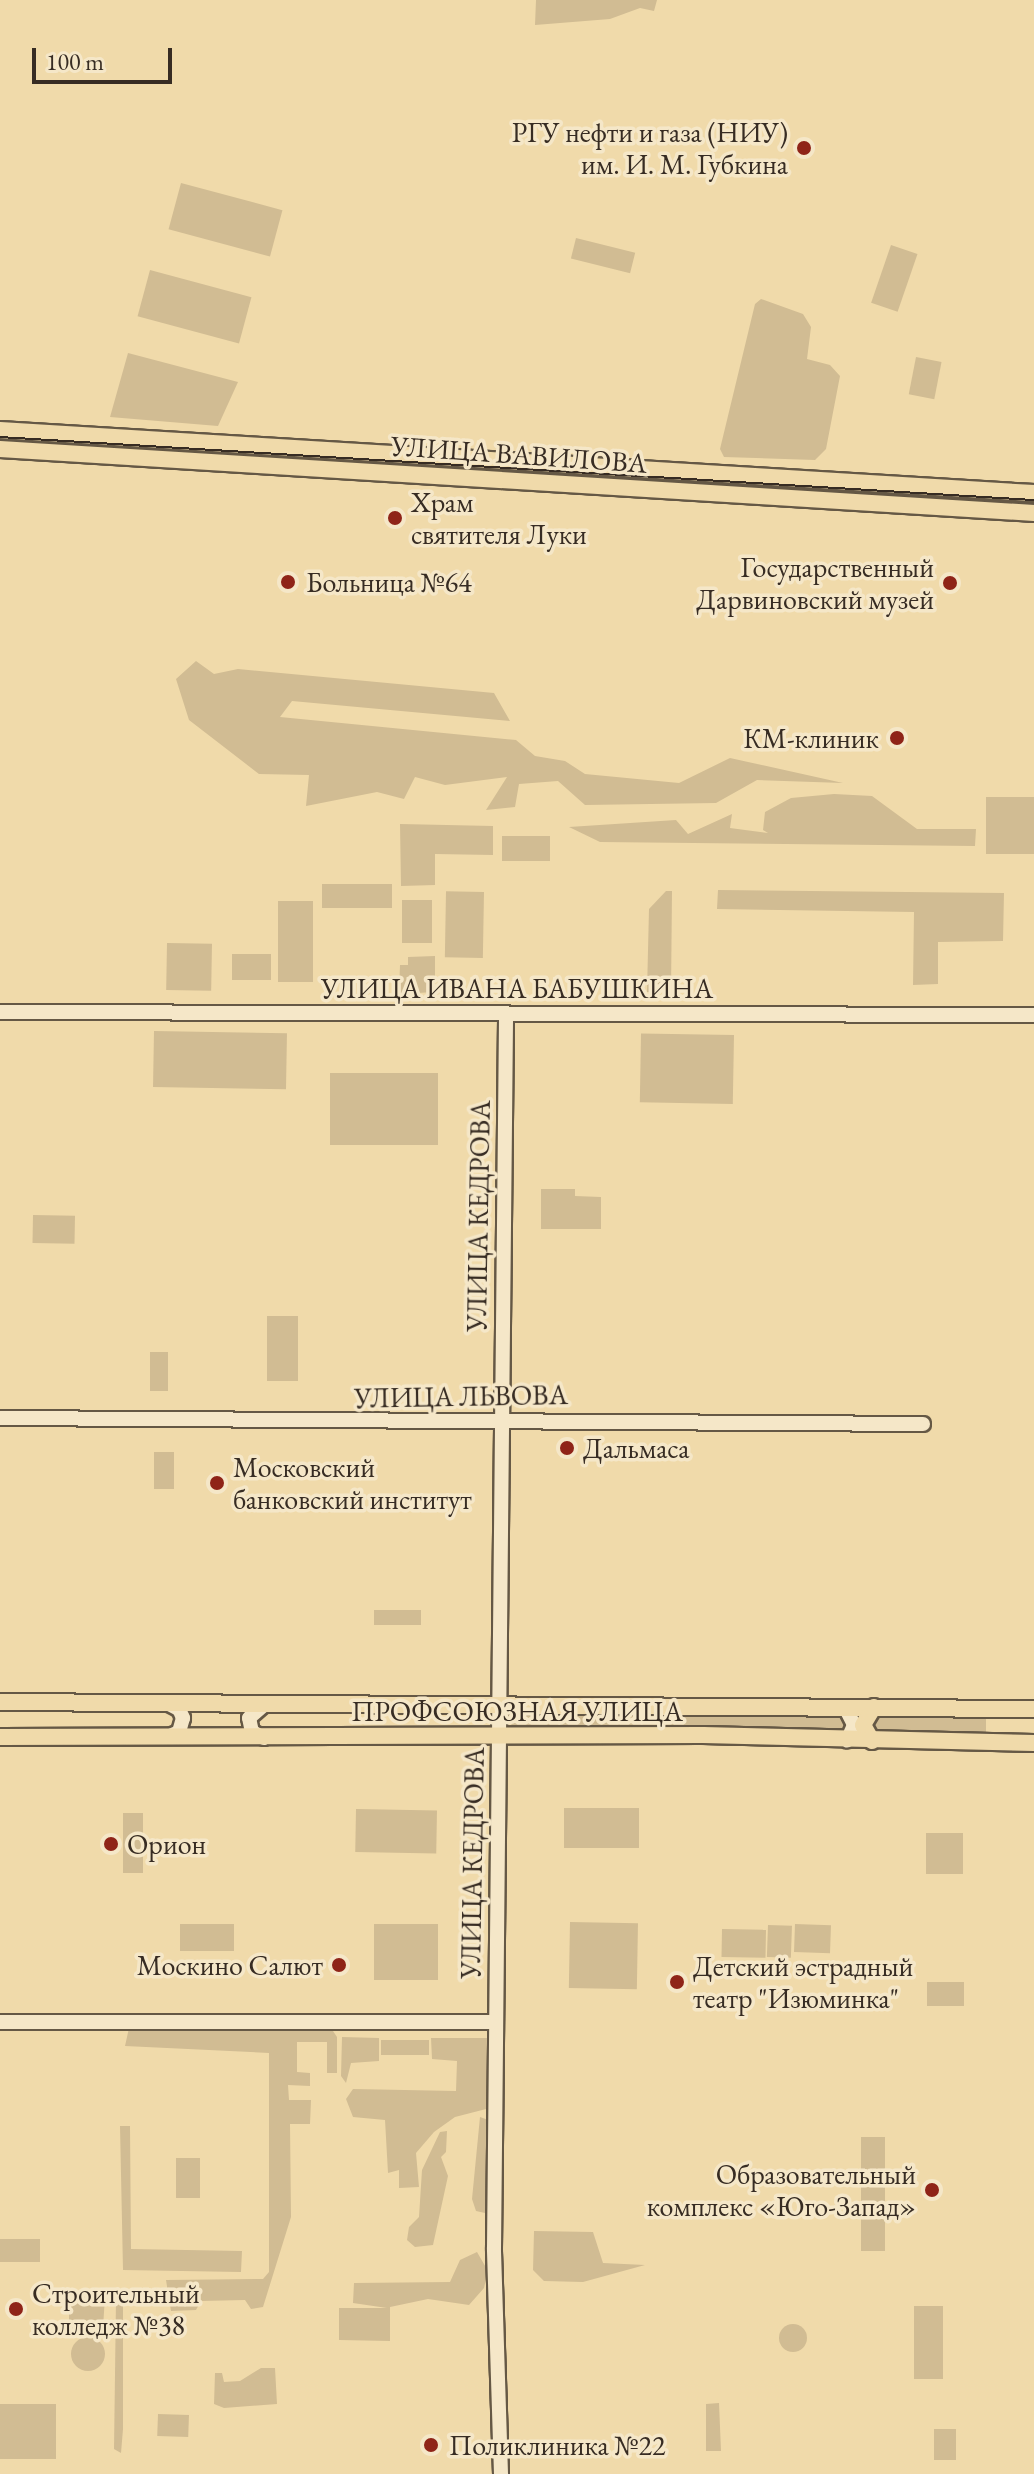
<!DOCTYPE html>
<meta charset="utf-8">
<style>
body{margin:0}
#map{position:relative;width:1034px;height:2474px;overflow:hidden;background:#f0daaa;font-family:"EB Garamond",serif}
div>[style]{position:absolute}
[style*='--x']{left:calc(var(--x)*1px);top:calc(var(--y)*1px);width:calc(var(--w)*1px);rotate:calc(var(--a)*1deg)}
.green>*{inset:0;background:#d1bc93;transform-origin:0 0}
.round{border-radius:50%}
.roads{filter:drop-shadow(2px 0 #655845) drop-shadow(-2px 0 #655845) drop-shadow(0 2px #655845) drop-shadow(0 -2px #655845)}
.minor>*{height:14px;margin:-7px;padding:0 7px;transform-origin:7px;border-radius:7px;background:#f5e7c8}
.major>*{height:16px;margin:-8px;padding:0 8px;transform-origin:8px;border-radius:8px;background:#f0daaa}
.tram>*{height:2px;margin:-1px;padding:0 1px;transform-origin:1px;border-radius:1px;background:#372c23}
.dots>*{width:22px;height:22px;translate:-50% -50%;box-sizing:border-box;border:4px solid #f5e7c8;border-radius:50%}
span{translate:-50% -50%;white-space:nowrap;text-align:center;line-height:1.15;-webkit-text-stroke:7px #f5e7c8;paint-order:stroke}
.poi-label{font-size:28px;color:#372c23}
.right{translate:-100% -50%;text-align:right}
.left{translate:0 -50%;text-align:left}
.street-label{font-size:28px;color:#372c23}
.scale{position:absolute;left:32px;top:48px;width:140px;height:36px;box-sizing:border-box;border:4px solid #372c23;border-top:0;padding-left:10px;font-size:24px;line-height:28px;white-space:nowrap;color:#372c23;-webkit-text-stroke:6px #f5e7c8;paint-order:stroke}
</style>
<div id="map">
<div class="green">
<i style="clip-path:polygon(536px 0,657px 0,654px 11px,640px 8px,610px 19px,535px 25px)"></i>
<i style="left:181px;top:183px;width:105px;height:48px;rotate:15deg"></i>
<i style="left:576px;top:238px;width:61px;height:21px;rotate:14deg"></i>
<i style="left:891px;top:245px;width:28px;height:61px;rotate:19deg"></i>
<i style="left:150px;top:270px;width:105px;height:48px;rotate:15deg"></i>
<i style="clip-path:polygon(761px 299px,803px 314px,811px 327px,807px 359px,830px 365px,840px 376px,826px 449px,815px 460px,724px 457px,720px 449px,755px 304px)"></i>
<i style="clip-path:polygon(128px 353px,238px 382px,218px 426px,110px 417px)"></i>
<i style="left:916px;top:357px;width:26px;height:38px;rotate:11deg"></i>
<i style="clip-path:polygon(196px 661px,214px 674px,238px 669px,494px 693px,510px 721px,292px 701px,280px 717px,516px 740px,535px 756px,565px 761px,585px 774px,679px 783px,730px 758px,843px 783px,757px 780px,716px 803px,585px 805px,558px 781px,519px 784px,515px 807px,486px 810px,507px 777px,445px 785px,415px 777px,404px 799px,377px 792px,306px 806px,309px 775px,259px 774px,189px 720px,176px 679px)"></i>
<i style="clip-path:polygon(834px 794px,872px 796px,917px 829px,976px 829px,975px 846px,600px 842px,569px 827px,676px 820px,688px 834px,732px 814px,730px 828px,768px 833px,763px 830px,765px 812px,791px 798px)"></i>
<i style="left:986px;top:797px;width:48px;height:57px"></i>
<i style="clip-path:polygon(400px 824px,493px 826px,493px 855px,435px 854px,435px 885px,401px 886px)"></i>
<i style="left:502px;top:836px;width:48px;height:25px"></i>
<i style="left:322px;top:884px;width:70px;height:24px"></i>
<i style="clip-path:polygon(718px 890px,1004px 893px,1003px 941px,938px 942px,938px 984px,913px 985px,914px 912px,717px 909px)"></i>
<i style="clip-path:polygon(666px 891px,672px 891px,671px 992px,647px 992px,649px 909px)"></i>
<i style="left:484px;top:892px;width:66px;height:38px;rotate:91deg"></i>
<i style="left:402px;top:900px;width:30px;height:43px"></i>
<i style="left:278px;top:901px;width:35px;height:81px"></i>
<i style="left:167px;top:943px;width:45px;height:47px;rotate:1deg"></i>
<i style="left:232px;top:954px;width:39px;height:26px"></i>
<i style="clip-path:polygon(435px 956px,435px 992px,399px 994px,400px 965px,408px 965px,408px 957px)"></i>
<i style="left:154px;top:1031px;width:133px;height:56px;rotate:1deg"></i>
<i style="left:734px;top:1035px;width:69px;height:93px;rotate:91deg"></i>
<i style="left:330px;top:1073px;width:108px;height:72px"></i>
<i style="clip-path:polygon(541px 1189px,575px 1189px,575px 1196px,601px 1197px,601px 1229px,541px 1229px)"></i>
<i style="left:33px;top:1215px;width:42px;height:28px;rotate:1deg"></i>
<i style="left:267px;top:1316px;width:31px;height:65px"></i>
<i style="left:150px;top:1352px;width:18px;height:39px"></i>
<i style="left:154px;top:1452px;width:20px;height:37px"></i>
<i style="left:374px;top:1610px;width:47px;height:15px"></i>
<i style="clip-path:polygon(510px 1714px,840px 1716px,847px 1725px,845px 1731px,512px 1729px)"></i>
<i style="left:872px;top:1715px;width:114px;height:19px"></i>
<i style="left:564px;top:1808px;width:75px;height:40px"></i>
<i style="left:356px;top:1809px;width:81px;height:43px;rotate:1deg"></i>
<i style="left:123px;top:1813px;width:20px;height:60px"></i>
<i style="left:926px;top:1833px;width:37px;height:41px"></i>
<i style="left:570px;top:1922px;width:68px;height:66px;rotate:1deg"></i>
<i style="left:180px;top:1924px;width:54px;height:27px"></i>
<i style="left:374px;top:1924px;width:64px;height:56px"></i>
<i style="left:795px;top:1924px;width:36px;height:28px;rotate:2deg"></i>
<i style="left:768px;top:1925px;width:24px;height:32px;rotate:2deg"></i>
<i style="left:722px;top:1929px;width:44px;height:28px;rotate:1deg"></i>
<i style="left:927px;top:1982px;width:37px;height:24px"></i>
<i style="clip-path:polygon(129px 2028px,331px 2028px,337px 2037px,337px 2073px,327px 2073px,327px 2042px,297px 2042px,297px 2072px,310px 2073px,310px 2086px,288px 2085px,289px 2100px,311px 2100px,310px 2124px,290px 2124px,291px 2217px,263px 2307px,251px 2309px,245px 2300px,201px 2301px,196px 2310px,171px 2311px,166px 2280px,263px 2279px,269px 2272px,269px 2053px,125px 2046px)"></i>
<i style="clip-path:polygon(342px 2037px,379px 2038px,379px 2061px,351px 2063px,346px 2083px,341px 2076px)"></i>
<i style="clip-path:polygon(431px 2038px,490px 2038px,490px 2108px,455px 2117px,434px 2132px,416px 2153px,419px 2187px,399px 2188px,399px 2170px,388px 2173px,385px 2120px,353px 2117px,346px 2099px,353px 2089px,456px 2091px,457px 2061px,432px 2059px)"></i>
<i style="left:381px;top:2040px;width:48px;height:15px"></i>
<i style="clip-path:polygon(480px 2117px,491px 2121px,485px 2213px,476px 2211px,472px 2199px)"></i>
<i style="clip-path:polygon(120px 2126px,130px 2126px,131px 2249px,242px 2251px,241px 2272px,123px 2270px)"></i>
<i style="clip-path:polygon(447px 2131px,446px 2152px,441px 2157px,448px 2176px,433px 2245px,415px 2247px,407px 2240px,409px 2227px,419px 2217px,422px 2170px,440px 2132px)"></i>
<i style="left:861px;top:2137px;width:24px;height:114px"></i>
<i style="left:176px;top:2158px;width:24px;height:40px"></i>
<i style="clip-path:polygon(534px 2231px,593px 2232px,603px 2263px,645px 2265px,583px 2282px,544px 2281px,533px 2270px)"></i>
<i style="left:0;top:2239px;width:40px;height:23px"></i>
<i style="clip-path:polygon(477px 2252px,488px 2271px,484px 2288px,469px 2305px,428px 2299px,390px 2307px,390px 2341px,339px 2340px,339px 2308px,387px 2308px,353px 2303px,354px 2283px,450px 2282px,460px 2260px)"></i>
<i style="clip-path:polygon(123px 2294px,123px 2429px,121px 2453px,114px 2449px,116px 2299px)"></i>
<i style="clip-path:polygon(69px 2296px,105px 2297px,103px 2327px,69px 2329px)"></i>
<i style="left:914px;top:2306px;width:29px;height:73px"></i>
<i class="round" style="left:779px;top:2324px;width:28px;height:28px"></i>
<i class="round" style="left:71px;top:2337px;width:34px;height:34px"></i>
<i style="clip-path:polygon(261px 2368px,275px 2368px,277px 2404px,224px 2408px,214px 2404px,215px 2373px,222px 2373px,224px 2382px,240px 2381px)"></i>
<i style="clip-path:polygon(719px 2403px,721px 2451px,706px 2451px,706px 2404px)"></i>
<i style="left:56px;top:2404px;width:55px;height:56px;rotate:90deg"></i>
<i style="left:158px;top:2414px;width:31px;height:22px;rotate:2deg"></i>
<i style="left:934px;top:2429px;width:22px;height:31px"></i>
</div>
<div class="roads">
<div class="minor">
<i style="--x:0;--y:1012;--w:1034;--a:0.17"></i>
<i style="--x:0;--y:1418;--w:923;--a:0.37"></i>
<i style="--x:167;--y:1703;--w:13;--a:27"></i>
<i style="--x:179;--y:1709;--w:10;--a:66"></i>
<i style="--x:183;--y:1718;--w:15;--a:106"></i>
<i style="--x:179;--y:1732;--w:13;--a:157"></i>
<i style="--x:845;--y:1707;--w:20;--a:63"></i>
<i style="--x:854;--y:1725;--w:17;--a:114"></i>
<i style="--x:264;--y:1738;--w:13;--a:-153"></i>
<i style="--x:252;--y:1732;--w:14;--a:-102"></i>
<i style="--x:249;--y:1718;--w:21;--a:-41"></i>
<i style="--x:0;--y:2022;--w:496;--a:0"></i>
<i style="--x:501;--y:2474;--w:226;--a:-91.8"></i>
<i style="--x:494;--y:2248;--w:1234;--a:-89.44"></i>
</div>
<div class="major">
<i style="--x:0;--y:430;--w:1036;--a:3.49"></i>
<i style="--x:0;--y:449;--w:1036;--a:3.54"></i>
<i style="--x:0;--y:1702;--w:1034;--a:0.39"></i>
<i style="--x:0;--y:1737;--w:703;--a:-0.16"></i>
<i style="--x:703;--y:1735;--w:331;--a:1.4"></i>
<i style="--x:872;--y:1741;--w:18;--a:-119"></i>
<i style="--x:863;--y:1725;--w:21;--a:-59"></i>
</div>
</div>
<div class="tram">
<i style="--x:0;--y:437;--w:1036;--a:3.49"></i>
</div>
<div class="dots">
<i style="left:804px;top:148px;background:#8f2418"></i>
<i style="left:395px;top:518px;background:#8f2418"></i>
<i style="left:288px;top:582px;background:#8f2418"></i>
<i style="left:950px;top:583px;background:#8f2418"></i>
<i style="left:897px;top:738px;background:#8f2418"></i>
<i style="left:567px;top:1448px;background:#8f2418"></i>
<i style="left:217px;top:1483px;background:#8f2418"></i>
<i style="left:111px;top:1844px;background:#8f2418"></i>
<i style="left:339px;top:1965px;background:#8f2418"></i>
<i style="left:677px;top:1982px;background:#8f2418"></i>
<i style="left:932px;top:2190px;background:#8f2418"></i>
<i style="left:16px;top:2309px;background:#8f2418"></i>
<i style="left:431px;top:2445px;background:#8f2418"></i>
</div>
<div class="poi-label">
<span class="right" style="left:788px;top:148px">РГУ нефти и газа (НИУ)<br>им. И. М. Губкина</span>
<span class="left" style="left:411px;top:518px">Храм<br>святителя Луки</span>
<span class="right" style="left:934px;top:583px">Государственный<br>Дарвиновский музей</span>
<span class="left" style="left:306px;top:582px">Больница №64</span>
<span class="right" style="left:879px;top:738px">КМ-клиник</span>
<span class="left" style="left:583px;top:1448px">Дальмаса</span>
<span class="left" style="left:233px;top:1483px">Московский<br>банковский институт</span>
<span class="left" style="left:127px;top:1844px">Орион</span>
<span class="right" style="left:323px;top:1965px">Москино Салют</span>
<span class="left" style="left:693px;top:1982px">Детский эстрадный<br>театр "Изюминка"</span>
<span class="right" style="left:916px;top:2190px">Образовательный<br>комплекс «Юго-Запад»</span>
<span class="left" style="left:32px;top:2309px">Строительный<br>колледж №38</span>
<span class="left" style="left:449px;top:2445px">Поликлиника №22</span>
</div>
<div class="street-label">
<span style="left:519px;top:454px;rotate:4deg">УЛИЦА ВАВИЛОВА</span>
<span style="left:517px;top:988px">УЛИЦА ИВАНА БАБУШКИНА</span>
<span style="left:478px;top:1216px;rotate:-89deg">УЛИЦА КЕДРОВА</span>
<span style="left:461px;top:1396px;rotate:-1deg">УЛИЦА ЛЬВОВА</span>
<span style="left:517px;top:1711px">ПРОФСОЮЗНАЯ УЛИЦА</span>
<span style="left:472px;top:1863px;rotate:-89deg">УЛИЦА КЕДРОВА</span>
</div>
<div class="scale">100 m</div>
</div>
